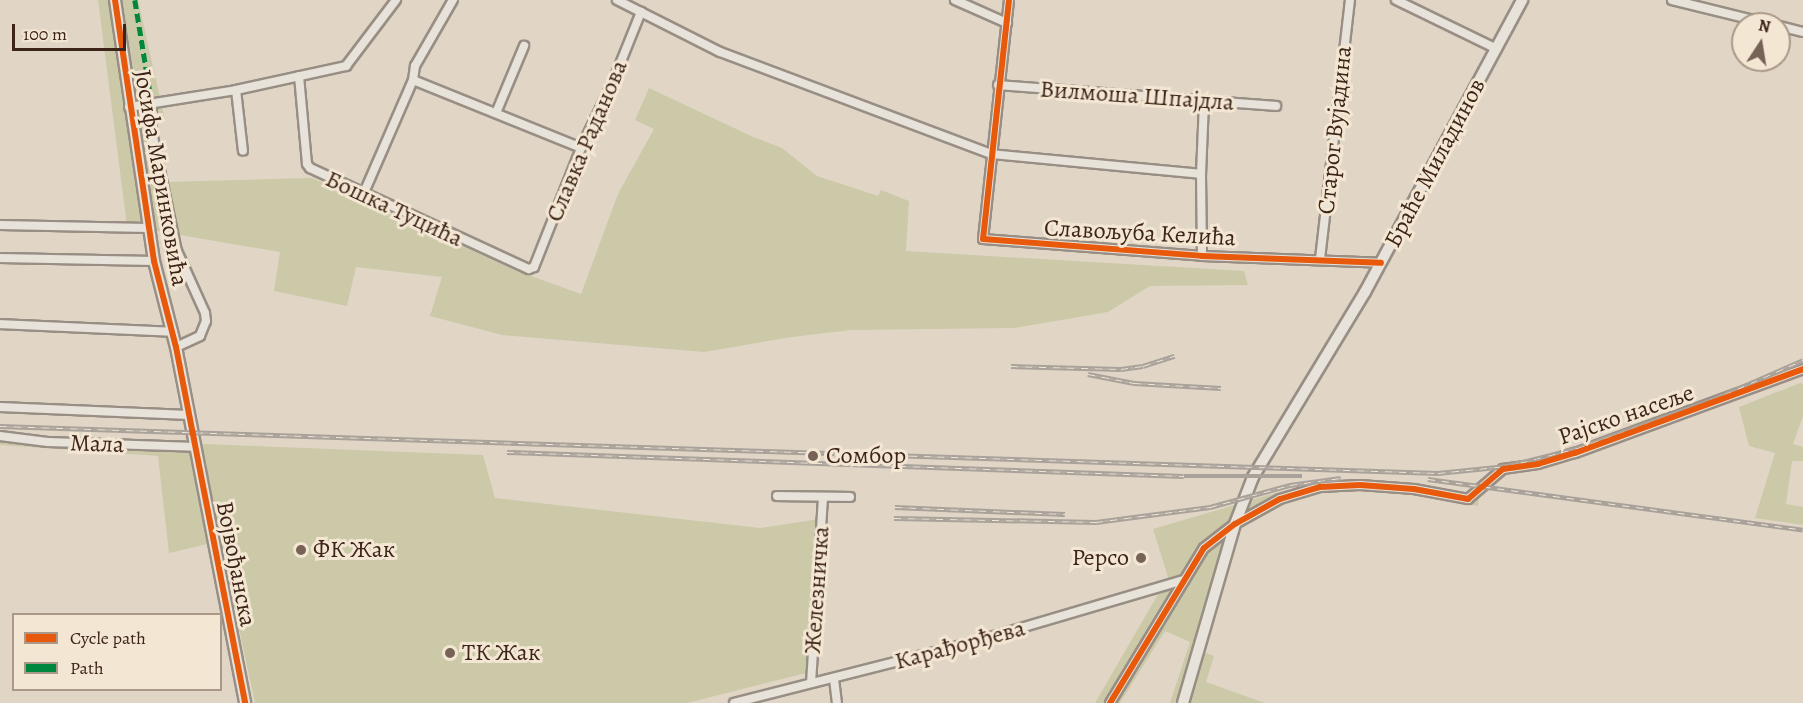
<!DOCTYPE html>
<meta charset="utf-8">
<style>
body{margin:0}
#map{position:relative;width:1803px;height:703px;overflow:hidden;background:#e1d6c6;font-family:Alegreya,serif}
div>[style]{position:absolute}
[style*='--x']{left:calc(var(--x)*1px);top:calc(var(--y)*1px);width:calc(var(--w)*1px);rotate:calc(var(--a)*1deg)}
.green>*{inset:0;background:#cbc9a8}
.roads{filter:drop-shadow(2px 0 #988e84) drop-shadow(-2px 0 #988e84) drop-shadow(0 2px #988e84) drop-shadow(0 -2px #988e84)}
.street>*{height:8px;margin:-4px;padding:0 4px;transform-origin:4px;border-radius:4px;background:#e7e2da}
.secondary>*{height:10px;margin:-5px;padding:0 5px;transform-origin:5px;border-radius:5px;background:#e7e2da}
.rail>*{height:4.5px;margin-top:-2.25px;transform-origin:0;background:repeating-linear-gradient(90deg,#f3e6d2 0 7px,#a9a29b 0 14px);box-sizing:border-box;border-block:2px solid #a9a29b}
.quiet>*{height:4.5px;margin-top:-2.25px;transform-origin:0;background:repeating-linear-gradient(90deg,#00873e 0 9px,transparent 0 13.5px)}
.cycleway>*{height:6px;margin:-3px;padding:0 3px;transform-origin:3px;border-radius:3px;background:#e8590c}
.dots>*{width:16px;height:16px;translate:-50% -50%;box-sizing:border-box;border:3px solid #f3e6d2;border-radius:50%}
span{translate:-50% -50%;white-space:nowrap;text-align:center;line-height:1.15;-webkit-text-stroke:6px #f3e6d2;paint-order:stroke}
.street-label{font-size:24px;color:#3d2419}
.poi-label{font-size:24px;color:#3d2419}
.left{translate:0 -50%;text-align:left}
.right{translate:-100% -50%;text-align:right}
.legend{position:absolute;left:12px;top:613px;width:210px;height:78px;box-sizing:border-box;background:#f3e6d2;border:2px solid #aa9888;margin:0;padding:8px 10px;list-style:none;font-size:18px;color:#3d2419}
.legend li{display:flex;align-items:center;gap:12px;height:30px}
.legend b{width:30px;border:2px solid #aa9888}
.north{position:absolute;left:1731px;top:12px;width:60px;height:60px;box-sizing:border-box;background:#f3e6d2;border:2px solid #aa9888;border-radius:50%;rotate:12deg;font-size:16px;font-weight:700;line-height:24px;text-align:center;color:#3d2419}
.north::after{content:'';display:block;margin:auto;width:21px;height:27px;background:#766256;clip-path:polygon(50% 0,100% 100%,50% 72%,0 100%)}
.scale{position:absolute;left:12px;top:24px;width:114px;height:27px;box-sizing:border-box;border:3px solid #3d2419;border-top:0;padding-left:8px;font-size:18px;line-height:21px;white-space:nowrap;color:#3d2419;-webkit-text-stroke:4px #f3e6d2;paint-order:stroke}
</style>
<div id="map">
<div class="green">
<i style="clip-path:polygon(98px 0,138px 0,165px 120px,154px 124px,167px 182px,312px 178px,517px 271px,581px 294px,618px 194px,654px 129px,635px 120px,649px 88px,751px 136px,782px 148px,817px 176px,878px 196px,881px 190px,909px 201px,906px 251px,1244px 271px,1248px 285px,1150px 286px,1108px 312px,1015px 328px,851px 330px,792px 337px,704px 352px,502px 335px,430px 316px,442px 277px,356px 267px,347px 306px,274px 291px,280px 252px,127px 226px)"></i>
<i style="clip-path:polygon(1800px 383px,1803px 384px,1803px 416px,1793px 444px,1803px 447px,1803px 461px,1792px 461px,1786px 504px,1803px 507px,1803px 525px,1755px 518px,1775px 453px,1749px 446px,1739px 407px)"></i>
<i style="clip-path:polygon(0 436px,483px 455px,495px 498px,760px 528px,826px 518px,818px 670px,687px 703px,255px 703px,220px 541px,169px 553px,158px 456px,0 445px)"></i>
<i style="clip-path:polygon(1348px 482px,1414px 484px,1479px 498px,1478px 506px,1393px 490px,1333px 489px,1292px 500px,1256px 518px,1237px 530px,1203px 652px,1214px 656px,1206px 682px,1265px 703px,1170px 703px,1190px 642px,1165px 631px,1120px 703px,1095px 703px,1168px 577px,1153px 529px,1279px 492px)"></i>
</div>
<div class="roads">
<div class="street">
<i style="--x:617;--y:0;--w:115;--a:26.8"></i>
<i style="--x:720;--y:52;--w:290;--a:20.6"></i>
<i style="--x:991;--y:154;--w:211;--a:5.4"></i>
<i style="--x:955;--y:0;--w:57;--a:23.9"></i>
<i style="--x:1009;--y:0;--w:240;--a:96.2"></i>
<i style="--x:983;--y:239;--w:220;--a:4.4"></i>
<i style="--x:1202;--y:256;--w:179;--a:2.2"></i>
<i style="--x:1396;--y:0;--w:112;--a:25.9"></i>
<i style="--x:1672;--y:0;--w:101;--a:13.8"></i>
<i style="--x:1779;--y:26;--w:25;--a:14"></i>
<i style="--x:299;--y:76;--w:88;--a:84.8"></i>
<i style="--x:307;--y:164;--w:5;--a:53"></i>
<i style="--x:310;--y:168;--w:241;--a:24.8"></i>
<i style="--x:529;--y:269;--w:5;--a:-22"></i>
<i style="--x:534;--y:267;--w:128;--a:-68.4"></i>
<i style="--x:581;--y:148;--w:71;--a:-64.2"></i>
<i style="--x:612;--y:84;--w:78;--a:-68.1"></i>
<i style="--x:413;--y:80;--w:181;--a:22"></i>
<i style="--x:998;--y:85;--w:279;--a:4.3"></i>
<i style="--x:236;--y:90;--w:61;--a:83.5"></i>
<i style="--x:152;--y:104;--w:23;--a:92"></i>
<i style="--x:151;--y:127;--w:127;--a:78.2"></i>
<i style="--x:177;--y:251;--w:68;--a:65.7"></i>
<i style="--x:205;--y:313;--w:8;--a:83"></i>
<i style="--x:206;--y:321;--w:16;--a:112"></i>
<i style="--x:200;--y:336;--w:26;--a:155"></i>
<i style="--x:129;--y:107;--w:108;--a:-9"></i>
<i style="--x:236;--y:90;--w:113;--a:-12.3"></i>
<i style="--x:346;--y:66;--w:83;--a:-52.9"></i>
<i style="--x:496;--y:113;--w:73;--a:-67.3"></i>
<i style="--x:363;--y:195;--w:125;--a:-66.5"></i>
<i style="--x:413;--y:80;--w:14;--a:-82"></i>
<i style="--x:415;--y:66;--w:76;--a:-60.1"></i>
<i style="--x:0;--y:225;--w:148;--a:1.2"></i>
<i style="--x:1202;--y:256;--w:82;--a:-90.7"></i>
<i style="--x:1201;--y:174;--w:73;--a:-87.6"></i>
<i style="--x:0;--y:258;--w:154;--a:1.1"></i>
<i style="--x:1320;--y:259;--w:261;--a:-83.4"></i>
<i style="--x:0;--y:324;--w:173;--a:2.6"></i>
<i style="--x:0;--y:407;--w:189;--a:2.4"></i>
<i style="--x:0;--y:436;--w:48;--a:7.1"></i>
<i style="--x:48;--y:442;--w:147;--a:1.9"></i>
<i style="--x:777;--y:496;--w:73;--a:0.8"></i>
<i style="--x:834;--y:679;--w:24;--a:83"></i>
<i style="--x:811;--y:683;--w:186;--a:-86.3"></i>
<i style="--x:734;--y:703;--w:247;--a:-14.3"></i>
<i style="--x:973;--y:642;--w:220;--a:-16.4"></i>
<i style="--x:1110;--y:703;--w:181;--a:-58.8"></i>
<i style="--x:1204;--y:548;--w:39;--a:-38"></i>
<i style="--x:1235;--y:524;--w:51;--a:-29.1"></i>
<i style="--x:1280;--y:499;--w:42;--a:-16.7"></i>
<i style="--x:1320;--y:487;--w:40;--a:-2.9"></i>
<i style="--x:1360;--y:485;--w:54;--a:4.2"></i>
<i style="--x:1414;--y:489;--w:55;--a:10.5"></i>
<i style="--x:1468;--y:499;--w:46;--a:-40.6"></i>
<i style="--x:1503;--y:469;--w:35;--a:-8"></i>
<i style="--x:1538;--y:464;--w:39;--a:-17"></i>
<i style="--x:1575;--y:453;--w:243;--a:-20.2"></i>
</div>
<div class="secondary">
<i style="--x:115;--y:0;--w:264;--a:81.5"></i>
<i style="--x:154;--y:261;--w:89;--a:75.7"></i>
<i style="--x:176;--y:347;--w:363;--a:79"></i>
<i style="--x:1183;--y:703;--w:186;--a:-73.8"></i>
<i style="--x:1235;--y:524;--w:50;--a:-69"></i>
<i style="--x:1253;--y:477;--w:216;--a:-58.8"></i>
<i style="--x:1365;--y:292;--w:332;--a:-61.7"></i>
</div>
</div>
<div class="rail">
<i style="--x:1011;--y:366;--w:110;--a:1.6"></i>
<i style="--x:1121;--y:369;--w:22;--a:-8"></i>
<i style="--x:1143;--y:366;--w:33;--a:-18"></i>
<i style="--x:1088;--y:374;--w:47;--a:11.1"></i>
<i style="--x:1134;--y:383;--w:87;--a:3.3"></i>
<i style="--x:0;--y:426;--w:1439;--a:1.87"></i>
<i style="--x:1438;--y:473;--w:69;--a:-5.8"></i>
<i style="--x:1507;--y:466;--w:73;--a:-14.2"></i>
<i style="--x:1578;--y:448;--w:142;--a:-19.7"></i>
<i style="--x:1712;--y:400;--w:99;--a:-23.7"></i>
<i style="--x:507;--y:452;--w:677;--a:2.03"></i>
<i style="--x:1184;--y:476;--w:118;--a:0"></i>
<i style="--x:1428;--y:479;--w:378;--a:7.7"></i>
<i style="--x:895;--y:507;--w:170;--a:2.4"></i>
<i style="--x:894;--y:518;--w:202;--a:1.1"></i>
<i style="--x:1096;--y:522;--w:115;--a:-7.5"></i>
<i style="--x:1210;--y:507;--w:83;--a:-15.4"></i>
<i style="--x:1290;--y:485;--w:51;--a:-7.8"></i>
</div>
<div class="quiet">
<i style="--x:135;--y:0;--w:105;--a:80.7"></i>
</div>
<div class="cycleway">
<i style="--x:115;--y:0;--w:264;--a:81.5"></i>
<i style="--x:154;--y:261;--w:89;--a:75.7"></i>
<i style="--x:176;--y:347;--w:363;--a:79"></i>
<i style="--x:1009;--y:0;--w:240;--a:96.2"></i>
<i style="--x:983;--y:239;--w:220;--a:4.4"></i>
<i style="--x:1202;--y:256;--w:179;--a:2.2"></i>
<i style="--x:1110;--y:703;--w:181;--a:-58.8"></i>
<i style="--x:1204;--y:548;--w:39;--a:-38"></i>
<i style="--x:1235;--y:524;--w:51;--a:-29.1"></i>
<i style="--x:1280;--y:499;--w:42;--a:-16.7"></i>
<i style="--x:1320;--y:487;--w:40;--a:-2.9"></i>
<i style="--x:1360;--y:485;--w:54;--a:4.2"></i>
<i style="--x:1414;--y:489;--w:55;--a:10.5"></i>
<i style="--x:1468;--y:499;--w:46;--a:-40.6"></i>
<i style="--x:1503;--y:469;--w:35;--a:-8"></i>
<i style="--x:1538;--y:464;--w:39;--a:-17"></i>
<i style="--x:1575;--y:453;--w:243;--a:-20.2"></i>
</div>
<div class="dots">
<i style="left:813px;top:456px;background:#766256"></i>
<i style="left:301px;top:550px;background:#766256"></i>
<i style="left:1141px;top:558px;background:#766256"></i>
<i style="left:450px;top:653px;background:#766256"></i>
</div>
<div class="street-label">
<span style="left:1137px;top:96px;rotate:4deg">Вилмоша Шпајдла</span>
<span style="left:1335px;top:130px;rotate:-84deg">Старог Вујадина</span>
<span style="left:587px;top:141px;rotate:-67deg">Славка Раданова</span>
<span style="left:1435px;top:163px;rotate:-62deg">Браће Миладинов</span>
<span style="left:161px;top:178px;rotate:80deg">Јосифа Маринковића</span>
<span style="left:394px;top:209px;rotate:25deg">Бошка Туцића</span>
<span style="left:1140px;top:233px;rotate:3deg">Славољуба Келића</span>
<span style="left:1626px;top:415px;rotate:-19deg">Рајско насеље</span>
<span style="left:97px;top:444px;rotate:2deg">Мала</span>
<span style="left:236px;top:564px;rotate:79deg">Војвођанска</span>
<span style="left:817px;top:590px;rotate:-86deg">Железничка</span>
<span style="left:960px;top:645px;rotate:-15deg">Карађорђева</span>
</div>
<div class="poi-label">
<span class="left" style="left:826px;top:456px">Сомбор</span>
<span class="left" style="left:313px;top:550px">ФК Жак</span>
<span class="right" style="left:1129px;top:558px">Pepco</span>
<span class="left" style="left:462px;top:653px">ТК Жак</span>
</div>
<ul class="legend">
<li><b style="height:8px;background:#e8590c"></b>Cycle path</li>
<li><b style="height:8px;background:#00873e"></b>Path</li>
</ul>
<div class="north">N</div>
<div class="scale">100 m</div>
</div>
